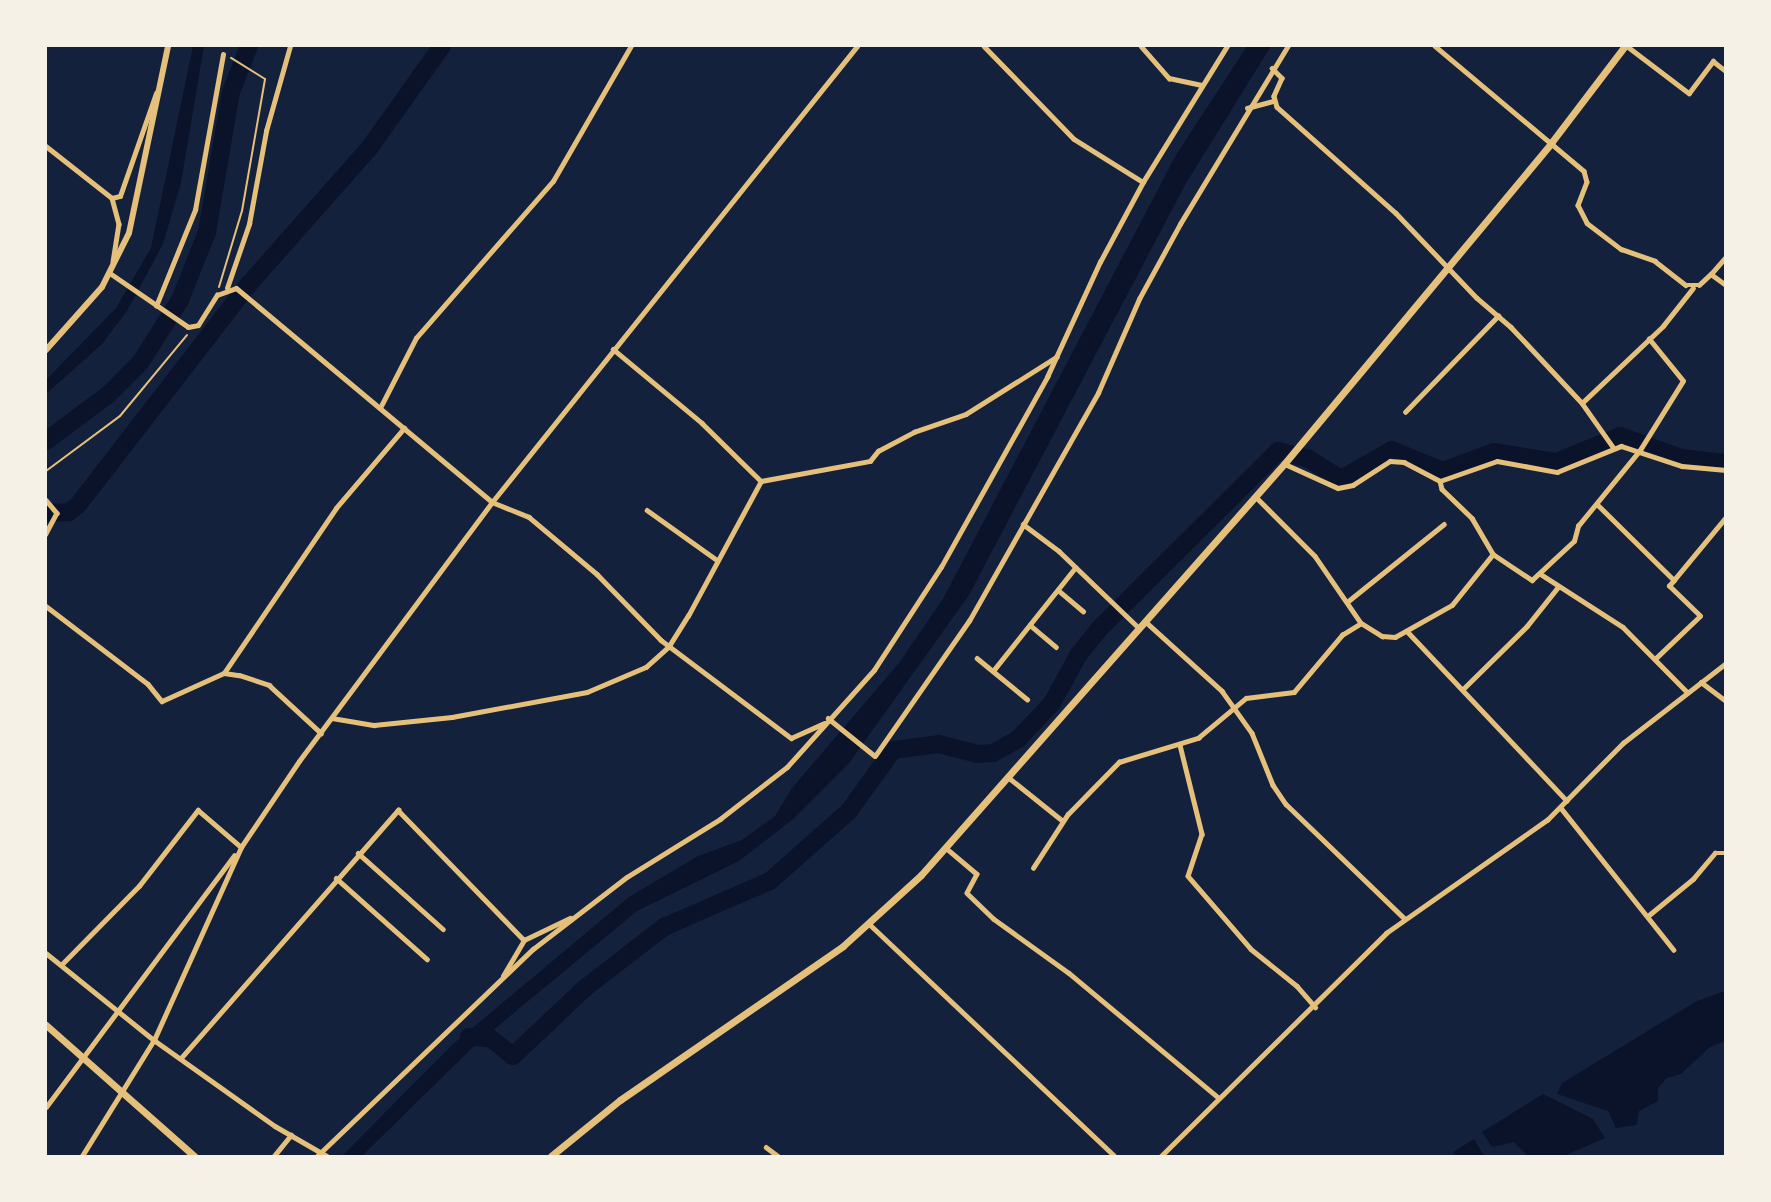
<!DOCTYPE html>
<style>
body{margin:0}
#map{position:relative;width:1771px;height:1202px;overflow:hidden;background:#14213d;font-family:"Crimson Pro",serif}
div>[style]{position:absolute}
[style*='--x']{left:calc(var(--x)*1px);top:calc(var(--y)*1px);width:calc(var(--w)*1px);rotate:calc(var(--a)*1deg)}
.water>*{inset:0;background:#0b132b}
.river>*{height:18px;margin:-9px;padding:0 9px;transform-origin:9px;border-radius:9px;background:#0b132b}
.path>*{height:2px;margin:-1px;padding:0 1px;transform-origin:1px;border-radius:1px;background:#e5c07b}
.minor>*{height:4.5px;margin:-2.25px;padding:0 2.25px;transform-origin:2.25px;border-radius:2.25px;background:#e5c07b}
.tertiary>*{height:5px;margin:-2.5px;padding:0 2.5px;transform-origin:2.5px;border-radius:2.5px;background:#e5c07b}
.secondary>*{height:6px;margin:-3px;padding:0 3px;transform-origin:3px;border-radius:3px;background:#e5c07b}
.primary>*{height:7px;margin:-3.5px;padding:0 3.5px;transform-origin:3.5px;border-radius:3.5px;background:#e5c07b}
span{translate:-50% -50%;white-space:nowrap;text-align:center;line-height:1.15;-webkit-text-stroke:6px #f6f1e7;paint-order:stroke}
.frame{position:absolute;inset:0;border:47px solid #f6f1e7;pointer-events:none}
</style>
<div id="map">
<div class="water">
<i style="clip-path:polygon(193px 46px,204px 46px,181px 183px,163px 244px,127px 311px,102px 344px,46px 394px,46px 380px,116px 308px,151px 248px)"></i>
<i style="clip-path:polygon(1247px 46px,1271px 46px,1185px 185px,969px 595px,849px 763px,792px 820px,739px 861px,637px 911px,474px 1046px,362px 1156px,342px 1156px,452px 1045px,629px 897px,698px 856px,742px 840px,775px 816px,792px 788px,899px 663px,944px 597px,1176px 155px)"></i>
<i style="clip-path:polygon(1725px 991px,1725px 1041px,1710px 1047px,1681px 1074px,1667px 1078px,1658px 1088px,1658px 1101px,1639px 1111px,1637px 1125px,1616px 1128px,1608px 1111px,1557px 1094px,1562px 1083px,1697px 1001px)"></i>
<i style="clip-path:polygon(1543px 1094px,1593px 1119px,1605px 1138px,1564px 1156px,1528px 1156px,1514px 1142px,1492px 1147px,1482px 1132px)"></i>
<i style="clip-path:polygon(1474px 1139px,1484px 1156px,1456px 1156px,1453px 1152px)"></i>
</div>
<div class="river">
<i style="--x:46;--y:441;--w:79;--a:-36.7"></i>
<i style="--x:109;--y:394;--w:44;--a:-45"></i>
<i style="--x:140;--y:363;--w:75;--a:-57.6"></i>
<i style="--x:180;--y:300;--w:73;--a:-68.3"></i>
<i style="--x:207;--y:232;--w:142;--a:-80.3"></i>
<i style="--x:231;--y:92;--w:49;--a:-68.6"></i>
<i style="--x:46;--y:513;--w:23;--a:-2"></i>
<i style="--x:69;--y:512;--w:11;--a:-38"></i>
<i style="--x:78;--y:505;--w:279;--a:-52.3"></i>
<i style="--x:249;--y:284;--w:183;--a:-48.5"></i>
<i style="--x:370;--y:147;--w:124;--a:-54.5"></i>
<i style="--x:469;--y:1037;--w:21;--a:3"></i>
<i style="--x:490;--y:1038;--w:29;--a:38"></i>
<i style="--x:513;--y:1056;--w:99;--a:-43.4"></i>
<i style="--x:585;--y:988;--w:100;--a:-37.7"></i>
<i style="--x:664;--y:927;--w:116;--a:-23.5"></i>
<i style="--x:770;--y:881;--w:106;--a:-41.5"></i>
<i style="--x:849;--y:811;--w:75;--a:-54.2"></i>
<i style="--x:893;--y:750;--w:46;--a:-7.4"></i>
<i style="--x:939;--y:744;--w:40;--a:14.4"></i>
<i style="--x:978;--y:754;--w:15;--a:-4"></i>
<i style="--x:993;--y:753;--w:29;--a:-29"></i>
<i style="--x:1018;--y:739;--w:50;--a:-46.6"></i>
<i style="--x:1052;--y:703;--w:56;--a:-61.1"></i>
<i style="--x:1079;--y:654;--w:32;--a:-51"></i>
<i style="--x:1099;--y:629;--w:252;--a:-44.8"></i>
<i style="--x:1278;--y:451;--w:30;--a:14"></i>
<i style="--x:1307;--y:458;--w:40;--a:32"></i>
<i style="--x:1341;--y:479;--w:59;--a:-29.6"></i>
<i style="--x:1392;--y:450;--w:55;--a:22.4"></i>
<i style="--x:1443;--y:471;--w:54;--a:-20.4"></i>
<i style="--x:1494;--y:452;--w:63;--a:9.2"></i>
<i style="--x:1556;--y:462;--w:69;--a:-22.1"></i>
<i style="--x:1620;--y:436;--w:65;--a:19.8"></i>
<i style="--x:1681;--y:458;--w:45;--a:6.3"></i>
</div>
<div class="path">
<i style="--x:219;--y:287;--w:79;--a:-73.2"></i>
<i style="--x:242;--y:211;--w:134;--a:-80.1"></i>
<i style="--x:265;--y:79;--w:40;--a:-148"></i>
<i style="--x:46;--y:471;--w:92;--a:-36.6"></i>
<i style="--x:120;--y:416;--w:105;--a:-50.4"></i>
</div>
<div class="minor">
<i style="--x:984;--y:46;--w:129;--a:45.9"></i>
<i style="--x:1074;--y:139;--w:81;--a:31.9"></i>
<i style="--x:1141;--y:46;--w:43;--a:48.8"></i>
<i style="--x:1169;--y:78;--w:33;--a:12"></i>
<i style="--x:1435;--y:46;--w:194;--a:40"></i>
<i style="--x:1584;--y:171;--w:11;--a:75"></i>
<i style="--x:1587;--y:182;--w:25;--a:111"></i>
<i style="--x:1578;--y:205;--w:20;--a:63"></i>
<i style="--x:1587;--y:223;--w:43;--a:37.4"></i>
<i style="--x:1621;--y:249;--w:36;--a:19"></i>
<i style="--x:1655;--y:261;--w:39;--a:38"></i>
<i style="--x:1686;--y:285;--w:13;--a:0"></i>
<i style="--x:1699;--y:285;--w:16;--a:-43"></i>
<i style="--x:1711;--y:274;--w:19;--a:36"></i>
<i style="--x:1627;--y:46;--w:78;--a:37.2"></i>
<i style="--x:1689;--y:93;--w:40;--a:-53"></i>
<i style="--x:1713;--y:61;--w:16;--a:38"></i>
<i style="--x:1272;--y:68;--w:14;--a:45"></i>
<i style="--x:1282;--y:78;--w:20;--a:114"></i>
<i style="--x:1274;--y:96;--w:11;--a:75"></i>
<i style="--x:1277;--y:107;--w:159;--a:41.7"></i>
<i style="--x:1396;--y:213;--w:117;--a:46.4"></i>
<i style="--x:1477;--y:298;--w:45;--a:40.5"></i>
<i style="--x:1511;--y:327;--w:104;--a:46.9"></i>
<i style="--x:1582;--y:403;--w:54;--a:54.8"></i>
<i style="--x:1247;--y:108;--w:27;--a:-15"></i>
<i style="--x:46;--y:146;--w:84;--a:38.2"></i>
<i style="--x:112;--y:198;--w:27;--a:75"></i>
<i style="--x:119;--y:224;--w:38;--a:99"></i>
<i style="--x:112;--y:198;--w:8;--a:-14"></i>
<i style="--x:120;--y:196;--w:109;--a:-70.7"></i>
<i style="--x:1711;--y:274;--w:23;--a:-49"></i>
<i style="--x:227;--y:288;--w:68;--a:-71"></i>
<i style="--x:249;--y:224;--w:95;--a:-79.6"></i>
<i style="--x:266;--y:131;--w:88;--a:-74.2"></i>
<i style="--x:156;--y:306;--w:104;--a:-67.9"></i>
<i style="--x:195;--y:210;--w:158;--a:-79.8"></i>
<i style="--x:613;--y:349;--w:116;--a:39.7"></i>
<i style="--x:702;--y:423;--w:83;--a:44.5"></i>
<i style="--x:1582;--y:403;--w:112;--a:-43.5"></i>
<i style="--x:1663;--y:326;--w:48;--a:-51.7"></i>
<i style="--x:381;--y:406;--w:76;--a:-62.8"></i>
<i style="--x:416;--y:338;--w:208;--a:-48.9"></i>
<i style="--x:553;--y:181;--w:156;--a:-60"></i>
<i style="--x:1405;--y:412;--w:134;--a:-45.9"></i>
<i style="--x:1285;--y:464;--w:58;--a:24.4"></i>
<i style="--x:1338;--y:488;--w:15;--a:-11"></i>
<i style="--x:1353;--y:485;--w:44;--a:-33"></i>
<i style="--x:1390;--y:461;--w:14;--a:4"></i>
<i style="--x:1404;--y:462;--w:41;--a:27.8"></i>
<i style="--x:1440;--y:481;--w:60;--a:-19.3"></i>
<i style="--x:1497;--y:461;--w:61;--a:10.4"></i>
<i style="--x:1557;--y:472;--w:69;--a:-22.1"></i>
<i style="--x:1621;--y:446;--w:64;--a:18.2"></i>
<i style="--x:1682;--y:466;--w:44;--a:5.2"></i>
<i style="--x:1440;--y:481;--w:8;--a:76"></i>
<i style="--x:1442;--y:489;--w:42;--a:44"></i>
<i style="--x:1472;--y:518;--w:42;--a:59.7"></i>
<i style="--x:1256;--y:497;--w:83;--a:45"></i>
<i style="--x:1315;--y:556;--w:81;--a:55.5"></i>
<i style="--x:1361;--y:623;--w:25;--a:32"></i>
<i style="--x:1382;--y:636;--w:13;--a:4"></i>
<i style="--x:1395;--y:637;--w:65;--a:-29.3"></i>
<i style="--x:1452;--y:605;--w:65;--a:-51.2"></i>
<i style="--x:1493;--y:554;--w:47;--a:33.7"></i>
<i style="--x:1532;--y:580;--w:57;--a:-42.9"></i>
<i style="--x:1574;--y:541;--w:16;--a:-75"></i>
<i style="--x:1578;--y:526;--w:98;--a:-50.8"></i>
<i style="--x:1640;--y:450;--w:81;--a:-58.1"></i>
<i style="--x:1683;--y:381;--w:54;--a:-129"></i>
<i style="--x:46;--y:500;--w:17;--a:50"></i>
<i style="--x:57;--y:513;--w:24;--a:118"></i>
<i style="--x:492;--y:502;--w:40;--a:22"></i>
<i style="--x:529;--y:517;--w:89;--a:40"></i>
<i style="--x:597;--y:574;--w:92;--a:45.9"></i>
<i style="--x:661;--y:640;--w:163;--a:37"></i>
<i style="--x:791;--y:738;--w:36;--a:-24"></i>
<i style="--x:1598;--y:505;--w:107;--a:44.6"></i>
<i style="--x:647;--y:510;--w:86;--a:35.5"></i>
<i style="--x:1023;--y:524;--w:45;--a:36.9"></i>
<i style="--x:1059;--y:551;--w:111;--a:43.9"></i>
<i style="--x:1542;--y:575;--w:96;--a:32.7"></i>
<i style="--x:1623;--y:627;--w:91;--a:45.4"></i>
<i style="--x:1058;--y:590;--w:33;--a:40"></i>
<i style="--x:1347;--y:602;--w:124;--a:-38.8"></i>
<i style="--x:46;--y:606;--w:128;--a:37.4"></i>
<i style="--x:148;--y:684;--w:22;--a:51"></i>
<i style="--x:162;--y:701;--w:68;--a:-24.3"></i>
<i style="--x:224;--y:673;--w:15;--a:8"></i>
<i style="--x:239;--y:675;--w:32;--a:18"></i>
<i style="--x:269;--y:685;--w:71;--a:42.7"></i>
<i style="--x:1146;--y:622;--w:103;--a:42.2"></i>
<i style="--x:1222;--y:691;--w:52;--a:54.5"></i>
<i style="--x:1252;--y:733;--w:56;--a:68"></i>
<i style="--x:1273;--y:785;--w:23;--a:56"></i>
<i style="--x:1286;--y:804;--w:165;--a:44"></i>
<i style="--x:1030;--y:625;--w:34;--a:40"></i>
<i style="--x:1407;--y:631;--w:233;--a:46.7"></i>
<i style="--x:977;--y:658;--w:65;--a:39.4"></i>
<i style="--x:1655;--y:659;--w:62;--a:-43.7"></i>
<i style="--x:1700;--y:616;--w:43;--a:-135.9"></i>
<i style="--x:1669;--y:586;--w:89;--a:-50.4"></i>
<i style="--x:993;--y:671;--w:132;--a:-51.5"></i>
<i style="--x:224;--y:673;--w:199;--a:-55.8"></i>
<i style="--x:336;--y:508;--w:105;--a:-49.6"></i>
<i style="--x:1701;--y:682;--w:31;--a:37"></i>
<i style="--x:1464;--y:688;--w:88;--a:-44.5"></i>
<i style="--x:1527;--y:626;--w:50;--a:-51.5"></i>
<i style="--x:332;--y:718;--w:43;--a:9.5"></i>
<i style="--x:374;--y:725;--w:78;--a:-5.9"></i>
<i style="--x:452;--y:717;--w:137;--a:-10.5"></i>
<i style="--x:587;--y:692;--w:64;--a:-23"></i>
<i style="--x:646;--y:667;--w:31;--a:-42"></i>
<i style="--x:669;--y:646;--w:36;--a:-58"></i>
<i style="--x:688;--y:616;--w:153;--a:-61.6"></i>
<i style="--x:761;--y:481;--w:111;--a:-10.4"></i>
<i style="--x:870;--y:461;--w:13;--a:-51"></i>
<i style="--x:878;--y:451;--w:41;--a:-27.8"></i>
<i style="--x:914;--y:432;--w:55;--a:-19.1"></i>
<i style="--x:966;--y:414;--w:107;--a:-32.3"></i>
<i style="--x:828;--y:718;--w:60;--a:39"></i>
<i style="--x:875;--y:756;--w:165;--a:-55.2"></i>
<i style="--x:969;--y:621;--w:262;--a:-60.5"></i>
<i style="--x:1098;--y:393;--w:103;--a:-66.4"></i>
<i style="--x:1139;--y:299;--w:85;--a:-61.3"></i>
<i style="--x:1180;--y:224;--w:208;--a:-58.8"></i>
<i style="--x:1180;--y:745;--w:92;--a:76.1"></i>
<i style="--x:1202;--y:834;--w:44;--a:108.4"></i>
<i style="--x:1188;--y:876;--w:96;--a:49.2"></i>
<i style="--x:1251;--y:949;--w:59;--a:38.8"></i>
<i style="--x:1297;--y:986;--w:28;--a:49"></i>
<i style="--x:1008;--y:777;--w:70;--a:38.7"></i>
<i style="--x:1561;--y:808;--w:181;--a:51.5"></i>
<i style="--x:946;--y:848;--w:40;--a:40"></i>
<i style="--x:977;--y:874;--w:21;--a:118"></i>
<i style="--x:967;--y:893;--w:37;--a:44"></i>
<i style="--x:994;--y:919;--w:92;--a:35.8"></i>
<i style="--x:1069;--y:973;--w:195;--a:39.8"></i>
<i style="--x:358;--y:853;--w:114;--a:41.8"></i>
<i style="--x:1033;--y:868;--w:64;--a:-57.1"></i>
<i style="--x:1068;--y:814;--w:73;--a:-45.6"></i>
<i style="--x:1119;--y:762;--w:83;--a:-16.9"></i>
<i style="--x:1198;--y:738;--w:62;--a:-39.8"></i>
<i style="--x:1246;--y:698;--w:48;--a:-7.1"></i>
<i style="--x:1294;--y:692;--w:75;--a:-49.9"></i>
<i style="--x:1342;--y:635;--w:22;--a:-32"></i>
<i style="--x:336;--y:878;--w:122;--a:41.7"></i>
<i style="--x:1649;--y:915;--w:57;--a:-39.3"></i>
<i style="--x:1693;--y:879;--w:34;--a:-50"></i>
<i style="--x:1715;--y:853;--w:11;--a:0"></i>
<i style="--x:46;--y:953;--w:139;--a:38.9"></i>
<i style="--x:154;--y:1040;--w:148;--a:35.4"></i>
<i style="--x:275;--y:1126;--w:60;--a:30"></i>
<i style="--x:61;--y:965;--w:111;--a:-45.4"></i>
<i style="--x:139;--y:886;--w:96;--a:-52.2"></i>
<i style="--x:198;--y:810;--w:57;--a:40.7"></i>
<i style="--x:503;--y:976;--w:42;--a:-59.7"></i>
<i style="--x:181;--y:1058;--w:330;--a:-48.8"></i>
<i style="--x:398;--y:810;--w:181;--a:45.9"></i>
<i style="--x:524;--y:940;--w:51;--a:-25.6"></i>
<i style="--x:46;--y:1107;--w:314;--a:-53.2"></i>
<i style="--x:766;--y:1147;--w:15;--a:37"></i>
<i style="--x:82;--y:1156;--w:137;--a:-58.2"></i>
<i style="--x:154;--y:1040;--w:212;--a:-65.7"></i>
<i style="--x:274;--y:1156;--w:27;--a:-51"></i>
<i style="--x:317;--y:1156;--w:299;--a:-43.8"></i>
<i style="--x:533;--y:949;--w:118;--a:-37.5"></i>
<i style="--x:627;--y:877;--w:110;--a:-31.9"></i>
<i style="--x:720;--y:819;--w:85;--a:-37.8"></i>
<i style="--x:787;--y:767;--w:130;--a:-48.1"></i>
<i style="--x:874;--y:670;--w:123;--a:-57"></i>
<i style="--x:941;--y:567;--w:218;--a:-60.8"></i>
<i style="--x:1047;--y:377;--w:127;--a:-65.3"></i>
<i style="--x:1100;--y:262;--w:91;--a:-61.7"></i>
<i style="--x:1143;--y:182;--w:160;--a:-58.3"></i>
<i style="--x:1161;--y:1156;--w:317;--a:-44.7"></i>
<i style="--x:1386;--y:933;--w:197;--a:-35.1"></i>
<i style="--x:1547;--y:820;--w:108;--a:-45.4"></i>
<i style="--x:1623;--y:743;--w:130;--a:-37.8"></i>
</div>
<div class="tertiary">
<i style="--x:111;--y:274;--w:93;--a:34.5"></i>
<i style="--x:188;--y:327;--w:10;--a:-11"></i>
<i style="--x:198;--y:325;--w:36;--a:-58"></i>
<i style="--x:217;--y:295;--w:20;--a:-20"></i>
<i style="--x:236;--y:288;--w:334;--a:39.9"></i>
<i style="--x:241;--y:847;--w:104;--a:-56"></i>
<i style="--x:299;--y:761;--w:323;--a:-53.3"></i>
<i style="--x:492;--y:502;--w:584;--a:-51.32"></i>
<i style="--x:869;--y:924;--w:337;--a:43.4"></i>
</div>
<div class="secondary">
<i style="--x:46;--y:350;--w:84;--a:-48.4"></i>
<i style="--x:102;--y:287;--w:60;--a:-63.4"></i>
<i style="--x:129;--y:233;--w:191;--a:-78.2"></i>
</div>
<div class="primary">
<i style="--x:46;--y:1025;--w:198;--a:41.5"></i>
<i style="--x:551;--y:1156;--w:89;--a:-39.1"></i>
<i style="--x:620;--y:1100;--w:271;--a:-34.6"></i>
<i style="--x:843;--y:946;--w:105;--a:-42.3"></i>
<i style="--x:921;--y:875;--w:548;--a:-48.55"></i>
<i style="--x:1284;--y:464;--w:418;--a:-50.2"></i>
<i style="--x:1551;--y:143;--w:122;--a:-52.7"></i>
</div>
<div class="frame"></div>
</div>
